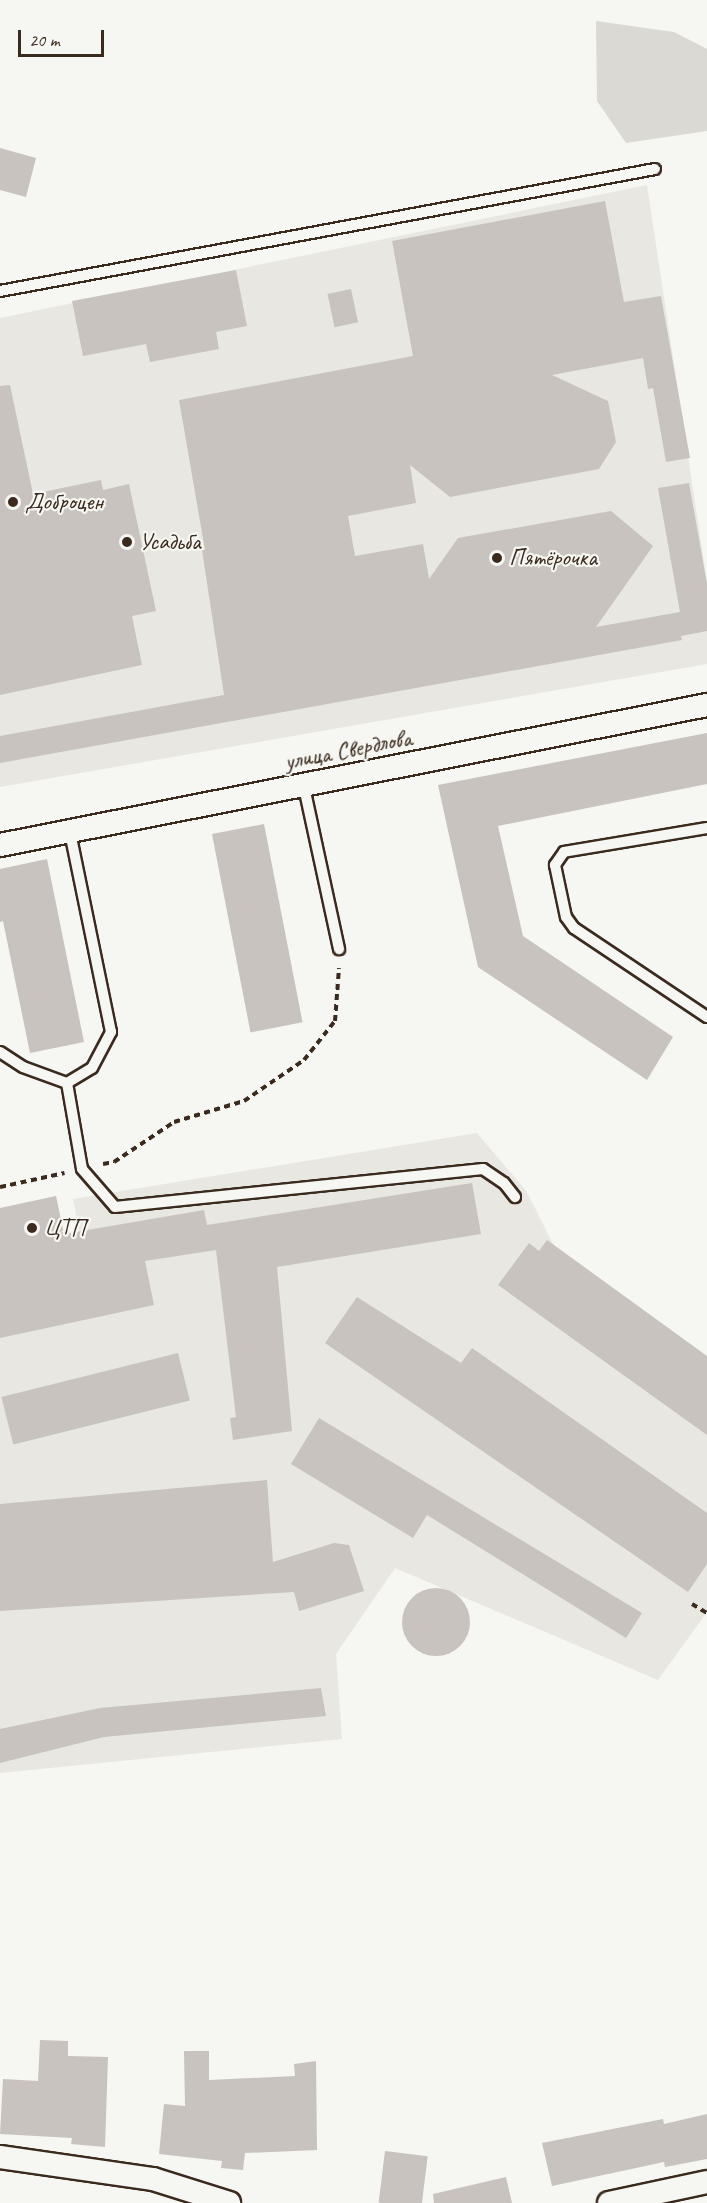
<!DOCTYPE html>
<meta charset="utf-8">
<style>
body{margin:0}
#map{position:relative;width:707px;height:2203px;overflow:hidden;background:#f6f6f2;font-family:Caveat,sans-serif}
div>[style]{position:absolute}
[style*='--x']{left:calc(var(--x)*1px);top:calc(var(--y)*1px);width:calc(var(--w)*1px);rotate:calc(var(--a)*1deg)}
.built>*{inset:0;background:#e8e7e2}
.green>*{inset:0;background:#dad9d3}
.building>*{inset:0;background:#c8c3be;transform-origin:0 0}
.round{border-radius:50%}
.path>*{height:4px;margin-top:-2px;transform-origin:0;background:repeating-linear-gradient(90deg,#3b2a1e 0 6px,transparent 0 10.5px)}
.roads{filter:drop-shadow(2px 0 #3b2a1e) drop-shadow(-2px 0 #3b2a1e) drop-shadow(0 2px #3b2a1e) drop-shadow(0 -2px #3b2a1e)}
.lane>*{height:10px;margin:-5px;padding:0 5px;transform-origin:5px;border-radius:5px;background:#f6f6f2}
.street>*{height:22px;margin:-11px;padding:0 11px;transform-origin:11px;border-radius:11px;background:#f6f6f2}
.dots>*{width:16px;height:16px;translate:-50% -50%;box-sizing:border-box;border:3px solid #f6f6f2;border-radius:50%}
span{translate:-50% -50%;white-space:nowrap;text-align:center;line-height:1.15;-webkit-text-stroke:4.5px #f6f6f2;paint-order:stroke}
.poi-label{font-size:24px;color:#3b2a1e}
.left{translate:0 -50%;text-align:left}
.street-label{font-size:24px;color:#3b2a1e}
.scale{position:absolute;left:18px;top:30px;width:86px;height:27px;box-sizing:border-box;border:3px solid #3b2a1e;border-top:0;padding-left:8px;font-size:18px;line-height:21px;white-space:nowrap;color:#3b2a1e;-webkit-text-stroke:4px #f6f6f2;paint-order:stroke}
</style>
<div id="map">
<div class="built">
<i style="clip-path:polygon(647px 185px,707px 582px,707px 664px,0 787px,0 318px)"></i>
<i style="clip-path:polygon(477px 1133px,527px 1192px,560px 1258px,707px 1373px,707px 1612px,658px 1680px,395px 1568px,336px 1654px,342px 1739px,0 1773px,0 1277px,85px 1260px,73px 1199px)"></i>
</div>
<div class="green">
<i style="clip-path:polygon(596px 21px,674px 32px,707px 49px,707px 131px,626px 143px,597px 101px)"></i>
</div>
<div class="building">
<i style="clip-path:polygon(0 148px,36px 158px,26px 197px,0 190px)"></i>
<i style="clip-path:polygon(605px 201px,624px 302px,661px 296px,690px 458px,666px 462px,653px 388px,648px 389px,643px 358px,552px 375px,608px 401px,616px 442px,599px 469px,450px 497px,410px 465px,416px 503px,348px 516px,355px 556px,423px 544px,429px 579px,458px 538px,611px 511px,653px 546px,596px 627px,680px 612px,658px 488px,689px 483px,707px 584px,707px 631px,681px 636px,682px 640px,0 763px,0 736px,224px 695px,202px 550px,205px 550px,179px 400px,413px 356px,392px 241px)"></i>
<i style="clip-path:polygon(236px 270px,247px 326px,216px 332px,219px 349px,150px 362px,146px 344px,83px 356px,72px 301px)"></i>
<i style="left:351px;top:289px;width:34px;height:24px;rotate:78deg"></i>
<i style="clip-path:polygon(10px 385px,33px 494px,101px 480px,103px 490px,129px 484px,156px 611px,132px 616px,142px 665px,0 695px,0 386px)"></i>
<i style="clip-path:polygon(707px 733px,707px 784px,498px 826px,523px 936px,673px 1037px,647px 1080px,478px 967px,438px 785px)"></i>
<i style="left:264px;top:824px;width:202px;height:53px;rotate:79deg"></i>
<i style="clip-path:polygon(47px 859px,84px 1042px,30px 1053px,3px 921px,0 922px,0 869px)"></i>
<i style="clip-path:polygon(472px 1183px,481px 1234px,277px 1267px,292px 1431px,233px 1440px,230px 1418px,236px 1417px,216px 1250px,145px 1261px,154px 1305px,0 1338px,0 1208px,56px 1196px,64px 1234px,204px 1210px,207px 1225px)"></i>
<i style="clip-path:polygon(547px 1240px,707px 1356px,707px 1435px,498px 1285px,529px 1243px,539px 1251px)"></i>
<i style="clip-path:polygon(357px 1297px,461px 1363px,472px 1348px,707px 1513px,707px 1564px,688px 1592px,325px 1343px)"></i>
<i style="left:178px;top:1353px;width:49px;height:182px;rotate:76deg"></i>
<i style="clip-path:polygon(319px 1418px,642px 1613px,626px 1638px,427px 1515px,413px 1538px,291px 1464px)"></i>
<i style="clip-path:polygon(267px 1480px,273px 1562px,334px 1543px,349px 1545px,364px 1591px,299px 1611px,294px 1592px,0 1611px,0 1504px)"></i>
<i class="round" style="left:402px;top:1588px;width:68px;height:68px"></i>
<i style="clip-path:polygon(321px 1688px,326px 1716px,104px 1737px,0 1763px,0 1729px,100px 1708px)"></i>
<i style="clip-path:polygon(40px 2040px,68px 2041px,68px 2056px,108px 2057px,105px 2147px,71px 2144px,72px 2138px,0 2134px,3px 2079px,38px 2081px)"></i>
<i style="clip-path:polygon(184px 2051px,209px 2051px,209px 2080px,295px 2076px,294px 2064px,316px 2061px,317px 2150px,245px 2153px,243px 2170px,221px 2168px,222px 2161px,159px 2154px,164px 2104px,185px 2106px)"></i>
<i style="clip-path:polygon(707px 2114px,707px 2159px,665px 2167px,664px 2162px,552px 2186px,542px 2143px,663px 2119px,664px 2124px)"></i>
<i style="left:385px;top:2151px;width:43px;height:52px;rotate:7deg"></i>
<i style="clip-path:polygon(506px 2177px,512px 2203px,434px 2203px,433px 2194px)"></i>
</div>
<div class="path">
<i style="--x:103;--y:1164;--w:11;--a:-10"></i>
<i style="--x:114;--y:1162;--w:72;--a:-33.7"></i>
<i style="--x:174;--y:1122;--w:73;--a:-16.7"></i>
<i style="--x:244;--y:1101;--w:73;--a:-34.3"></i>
<i style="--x:304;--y:1060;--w:50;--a:-51.5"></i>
<i style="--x:335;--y:1021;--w:53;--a:-85.7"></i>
<i style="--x:0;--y:1187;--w:66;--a:-12.3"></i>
<i style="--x:692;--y:1604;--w:17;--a:31"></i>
</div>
<div class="roads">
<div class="lane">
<i style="--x:0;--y:291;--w:666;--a:-10.55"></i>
<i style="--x:304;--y:787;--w:166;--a:77.8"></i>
<i style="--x:707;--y:828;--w:145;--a:170.5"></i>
<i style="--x:564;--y:852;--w:16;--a:125"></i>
<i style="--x:555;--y:865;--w:53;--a:78.1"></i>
<i style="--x:566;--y:917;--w:14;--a:54"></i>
<i style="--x:574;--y:928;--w:160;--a:33.8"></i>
<i style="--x:0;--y:1052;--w:27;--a:33"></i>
<i style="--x:23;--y:1067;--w:47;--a:20"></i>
<i style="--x:67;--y:1083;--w:29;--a:-31"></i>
<i style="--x:92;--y:1068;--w:41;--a:-62.2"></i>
<i style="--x:111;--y:1032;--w:203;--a:-101.6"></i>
<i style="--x:67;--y:1083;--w:87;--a:80.1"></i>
<i style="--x:82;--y:1169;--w:50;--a:49"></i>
<i style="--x:115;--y:1207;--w:370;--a:-5.9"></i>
<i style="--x:483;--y:1169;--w:25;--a:34"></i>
<i style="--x:504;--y:1183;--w:18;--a:52"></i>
</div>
<div class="street">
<i style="--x:0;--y:845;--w:721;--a:-11.2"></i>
<i style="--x:0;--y:2157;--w:155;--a:8.2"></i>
<i style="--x:153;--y:2179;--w:80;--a:17.5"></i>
<i style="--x:609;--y:2203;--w:100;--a:-12.1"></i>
</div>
</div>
<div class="dots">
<i style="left:13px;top:502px;background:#3b2a1e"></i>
<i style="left:127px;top:542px;background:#3b2a1e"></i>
<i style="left:497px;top:558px;background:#3b2a1e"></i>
<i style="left:32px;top:1228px;background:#3b2a1e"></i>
</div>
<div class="poi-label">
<span class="left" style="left:25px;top:502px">Доброцен</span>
<span class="left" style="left:139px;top:542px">Усадьба</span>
<span class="left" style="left:509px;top:558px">Пятёрочка</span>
<span class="left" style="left:44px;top:1228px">ЦТП</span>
</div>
<div class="street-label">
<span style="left:348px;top:750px;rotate:-11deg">улица Свердлова</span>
</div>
<div class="scale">20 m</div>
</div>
